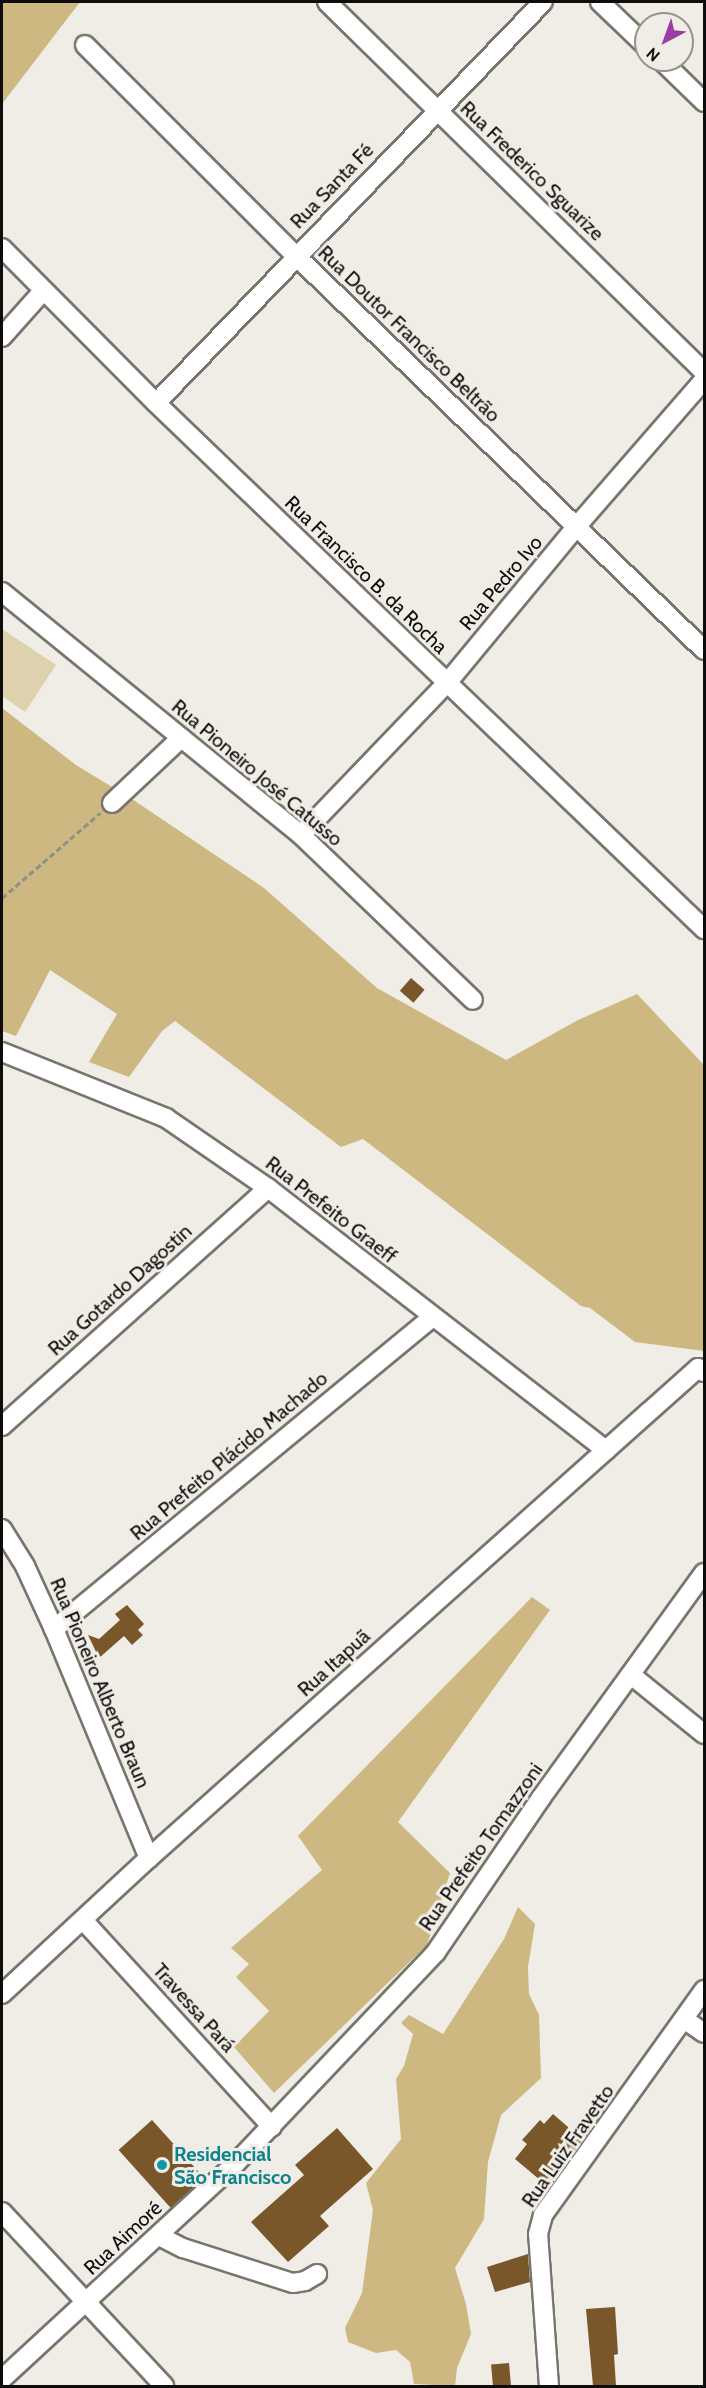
<!DOCTYPE html>
<meta charset="utf-8">
<style>
body{margin:0}
#map{position:relative;width:706px;height:2388px;overflow:hidden;background:#f0ede6;font-family:Cabin,sans-serif}
div>[style]{position:absolute}
[style*='--x']{left:calc(var(--x)*1px);top:calc(var(--y)*1px);width:calc(var(--w)*1px);rotate:calc(var(--a)*1deg)}
.green>*{inset:0;background:#ded1ad}
.forest>*{inset:0;background:#cdb882}
.building>*{inset:0;background:#7a562b;transform-origin:0 0}
.path>*{height:3px;margin-top:-1.5px;transform-origin:0;background:repeating-linear-gradient(90deg,#918f8a 0 6px,transparent 0 9px)}
.roads{filter:drop-shadow(2px 0 #78756f) drop-shadow(-2px 0 #78756f) drop-shadow(0 2px #78756f) drop-shadow(0 -2px #78756f)}
.minor>*{height:18px;margin:-9px;padding:0 9px;transform-origin:9px;border-radius:9px;background:#fff}
.dots>*{width:16px;height:16px;translate:-50% -50%;box-sizing:border-box;border:3px solid #f0ede6;border-radius:50%}
span{translate:-50% -50%;white-space:nowrap;text-align:center;line-height:1.15;-webkit-text-stroke:6px #f0ede6;paint-order:stroke}
.street-label{font-size:20px;color:#0e0d0b}
.culture-label{font-size:20px;color:#0d838f;font-weight:700}
.left{translate:0 -50%;text-align:left}
.frame{position:absolute;inset:0;border:3px solid #0e0d0b;pointer-events:none}
.north{position:absolute;left:634px;top:12px;width:60px;height:60px;box-sizing:border-box;background:#f0ede6;border:2px solid #96938e;border-radius:50%;rotate:221deg;font-size:16px;font-weight:700;line-height:24px;text-align:center;color:#0e0d0b}
.north::after{content:'';display:block;margin:auto;width:21px;height:27px;background:#9b3da6;clip-path:polygon(50% 0,100% 100%,50% 72%,0 100%)}
</style>
<div id="map">
<div class="green">
<i style="clip-path:polygon(2px 629px,56px 665px,25px 712px,2px 696px)"></i>
</div>
<div class="forest">
<i style="clip-path:polygon(2px 2px,80px 2px,2px 104px)"></i>
<i style="clip-path:polygon(2px 708px,76px 765px,132px 799px,264px 888px,377px 988px,506px 1060px,578px 1020px,637px 994px,704px 1065px,704px 1351px,635px 1342px,590px 1308px,581px 1306px,363px 1139px,341px 1147px,175px 1021px,162px 1031px,129px 1077px,89px 1062px,117px 1014px,50px 970px,16px 1036px,2px 1031px)"></i>
<i style="clip-path:polygon(532px 1597px,550px 1610px,398px 1822px,450px 1873px,427px 1945px,274px 2093px,234px 2047px,269px 2011px,236px 1977px,249px 1964px,231px 1948px,322px 1870px,298px 1836px)"></i>
<i style="clip-path:polygon(518px 1907px,535px 1924px,528px 1967px,529px 1994px,539px 2015px,541px 2078px,501px 2115px,488px 2162px,484px 2219px,455px 2268px,466px 2304px,471px 2334px,457px 2368px,455px 2386px,414px 2384px,410px 2362px,396px 2350px,376px 2353px,348px 2342px,345px 2328px,362px 2293px,373px 2210px,366px 2183px,401px 2139px,396px 2079px,404px 2066px,413px 2034px,401px 2023px,409px 2015px,443px 2034px,504px 1939px)"></i>
</div>
<div class="building">
<i style="left:411px;top:978px;width:18px;height:17px;rotate:41deg"></i>
<i style="clip-path:polygon(127px 1605px,144px 1624px,138px 1630px,143px 1635px,132px 1645px,124px 1636px,99px 1658px,88px 1635px,99px 1639px,120px 1620px,115px 1614px)"></i>
<i style="clip-path:polygon(553px 2114px,583px 2140px,546px 2185px,515px 2159px,527px 2144px,522px 2140px,540px 2120px,544px 2124px)"></i>
<i style="left:152px;top:2120px;width:78px;height:45px;rotate:48deg"></i>
<i style="clip-path:polygon(337px 2128px,373px 2169px,320px 2216px,329px 2226px,288px 2262px,251px 2222px,304px 2175px,295px 2165px)"></i>
<i style="clip-path:polygon(528px 2254px,530px 2282px,495px 2292px,487px 2267px)"></i>
<i style="clip-path:polygon(615px 2307px,618px 2354px,614px 2355px,616px 2386px,593px 2386px,586px 2309px)"></i>
<i style="left:509px;top:2363px;width:23px;height:18px;rotate:85deg"></i>
</div>
<div class="path">
<i style="--x:2;--y:898;--w:130;--a:-40.9"></i>
</div>
<div class="roads">
<div class="minor">
<i style="--x:327;--y:2;--w:528;--a:44.46"></i>
<i style="--x:600;--y:2;--w:64;--a:43.7"></i>
<i style="--x:85;--y:45;--w:298;--a:45"></i>
<i style="--x:296;--y:256;--w:567;--a:44"></i>
<i style="--x:661;--y:60;--w:60;--a:44.3"></i>
<i style="--x:2;--y:248;--w:218;--a:45.2"></i>
<i style="--x:156;--y:403;--w:760;--a:43.83"></i>
<i style="--x:2;--y:337;--w:62;--a:-48.3"></i>
<i style="--x:156;--y:403;--w:557;--a:-46.02"></i>
<i style="--x:2;--y:592;--w:385;--a:39.1"></i>
<i style="--x:301;--y:835;--w:238;--a:43.8"></i>
<i style="--x:112;--y:803;--w:95;--a:-43.3"></i>
<i style="--x:301;--y:835;--w:211;--a:-46.2"></i>
<i style="--x:447;--y:683;--w:202;--a:-50.4"></i>
<i style="--x:576;--y:527;--w:195;--a:-49"></i>
<i style="--x:2;--y:1052;--w:177;--a:21.9"></i>
<i style="--x:166;--y:1118;--w:124;--a:34.5"></i>
<i style="--x:268;--y:1188;--w:428;--a:37.8"></i>
<i style="--x:2;--y:1426;--w:357;--a:-41.8"></i>
<i style="--x:2;--y:1529;--w:44;--a:58.1"></i>
<i style="--x:25;--y:1566;--w:69;--a:65.3"></i>
<i style="--x:54;--y:1629;--w:248;--a:67.5"></i>
<i style="--x:54;--y:1629;--w:491;--a:-39.5"></i>
<i style="--x:631;--y:1675;--w:94;--a:38.9"></i>
<i style="--x:83;--y:1920;--w:280;--a:47.6"></i>
<i style="--x:2;--y:1994;--w:200;--a:-42.8"></i>
<i style="--x:149;--y:1858;--w:736;--a:-41.75"></i>
<i style="--x:698;--y:1368;--w:7;--a:34"></i>
<i style="--x:684;--y:2019;--w:24;--a:35"></i>
<i style="--x:2;--y:2212;--w:238;--a:47"></i>
<i style="--x:159;--y:2236;--w:27;--a:27"></i>
<i style="--x:183;--y:2248;--w:115;--a:17.7"></i>
<i style="--x:293;--y:2283;--w:12;--a:-9"></i>
<i style="--x:305;--y:2281;--w:14;--a:-30"></i>
<i style="--x:2;--y:2379;--w:318;--a:-42.7"></i>
<i style="--x:236;--y:2163;--w:291;--a:-46.5"></i>
<i style="--x:436;--y:1952;--w:186;--a:-55.7"></i>
<i style="--x:541;--y:1798;--w:278;--a:-54.1"></i>
<i style="--x:549;--y:2386;--w:152;--a:-94.1"></i>
<i style="--x:538;--y:2234;--w:20;--a:-75"></i>
<i style="--x:543;--y:2215;--w:277;--a:-54.4"></i>
</div>
</div>
<div class="dots">
<i style="left:162px;top:2165px;background:#0f9aa8"></i>
</div>
<div class="street-label">
<span style="left:532px;top:171px;rotate:44deg">Rua Frederico Sguarize</span>
<span style="left:332px;top:186px;rotate:-46deg">Rua Santa Fé</span>
<span style="left:409px;top:334px;rotate:44deg">Rua Doutor Francisco Beltrão</span>
<span style="left:366px;top:575px;rotate:44deg">Rua Francisco B. da Rocha</span>
<span style="left:501px;top:583px;rotate:-50deg">Rua Pedro Ivo</span>
<span style="left:257px;top:773px;rotate:40deg">Rua Pioneiro José Catusso</span>
<span style="left:331px;top:1210px;rotate:38deg">Rua Prefeito Graeff</span>
<span style="left:120px;top:1290px;rotate:-42deg">Rua Gotardo Dagostin</span>
<span style="left:229px;top:1456px;rotate:-40deg">Rua Prefeito Plácido Machado</span>
<span style="left:334px;top:1663px;rotate:-42deg">Rua Itapuã</span>
<span style="left:100px;top:1683px;rotate:67deg">Rua Pioneiro Alberto Braun</span>
<span style="left:481px;top:1847px;rotate:-55deg">Rua Prefeito Tomazzoni</span>
<span style="left:194px;top:2008px;rotate:48deg">Travessa Pará</span>
<span style="left:568px;top:2146px;rotate:-55deg">Rua Luiz Fravetto</span>
<span style="left:123px;top:2238px;rotate:-43deg">Rua Aimoré</span>
</div>
<div class="culture-label">
<span class="left" style="left:174px;top:2166px">Residencial<br>São Francisco</span>
</div>
<div class="frame"></div>
<div class="north">N</div>
</div>
